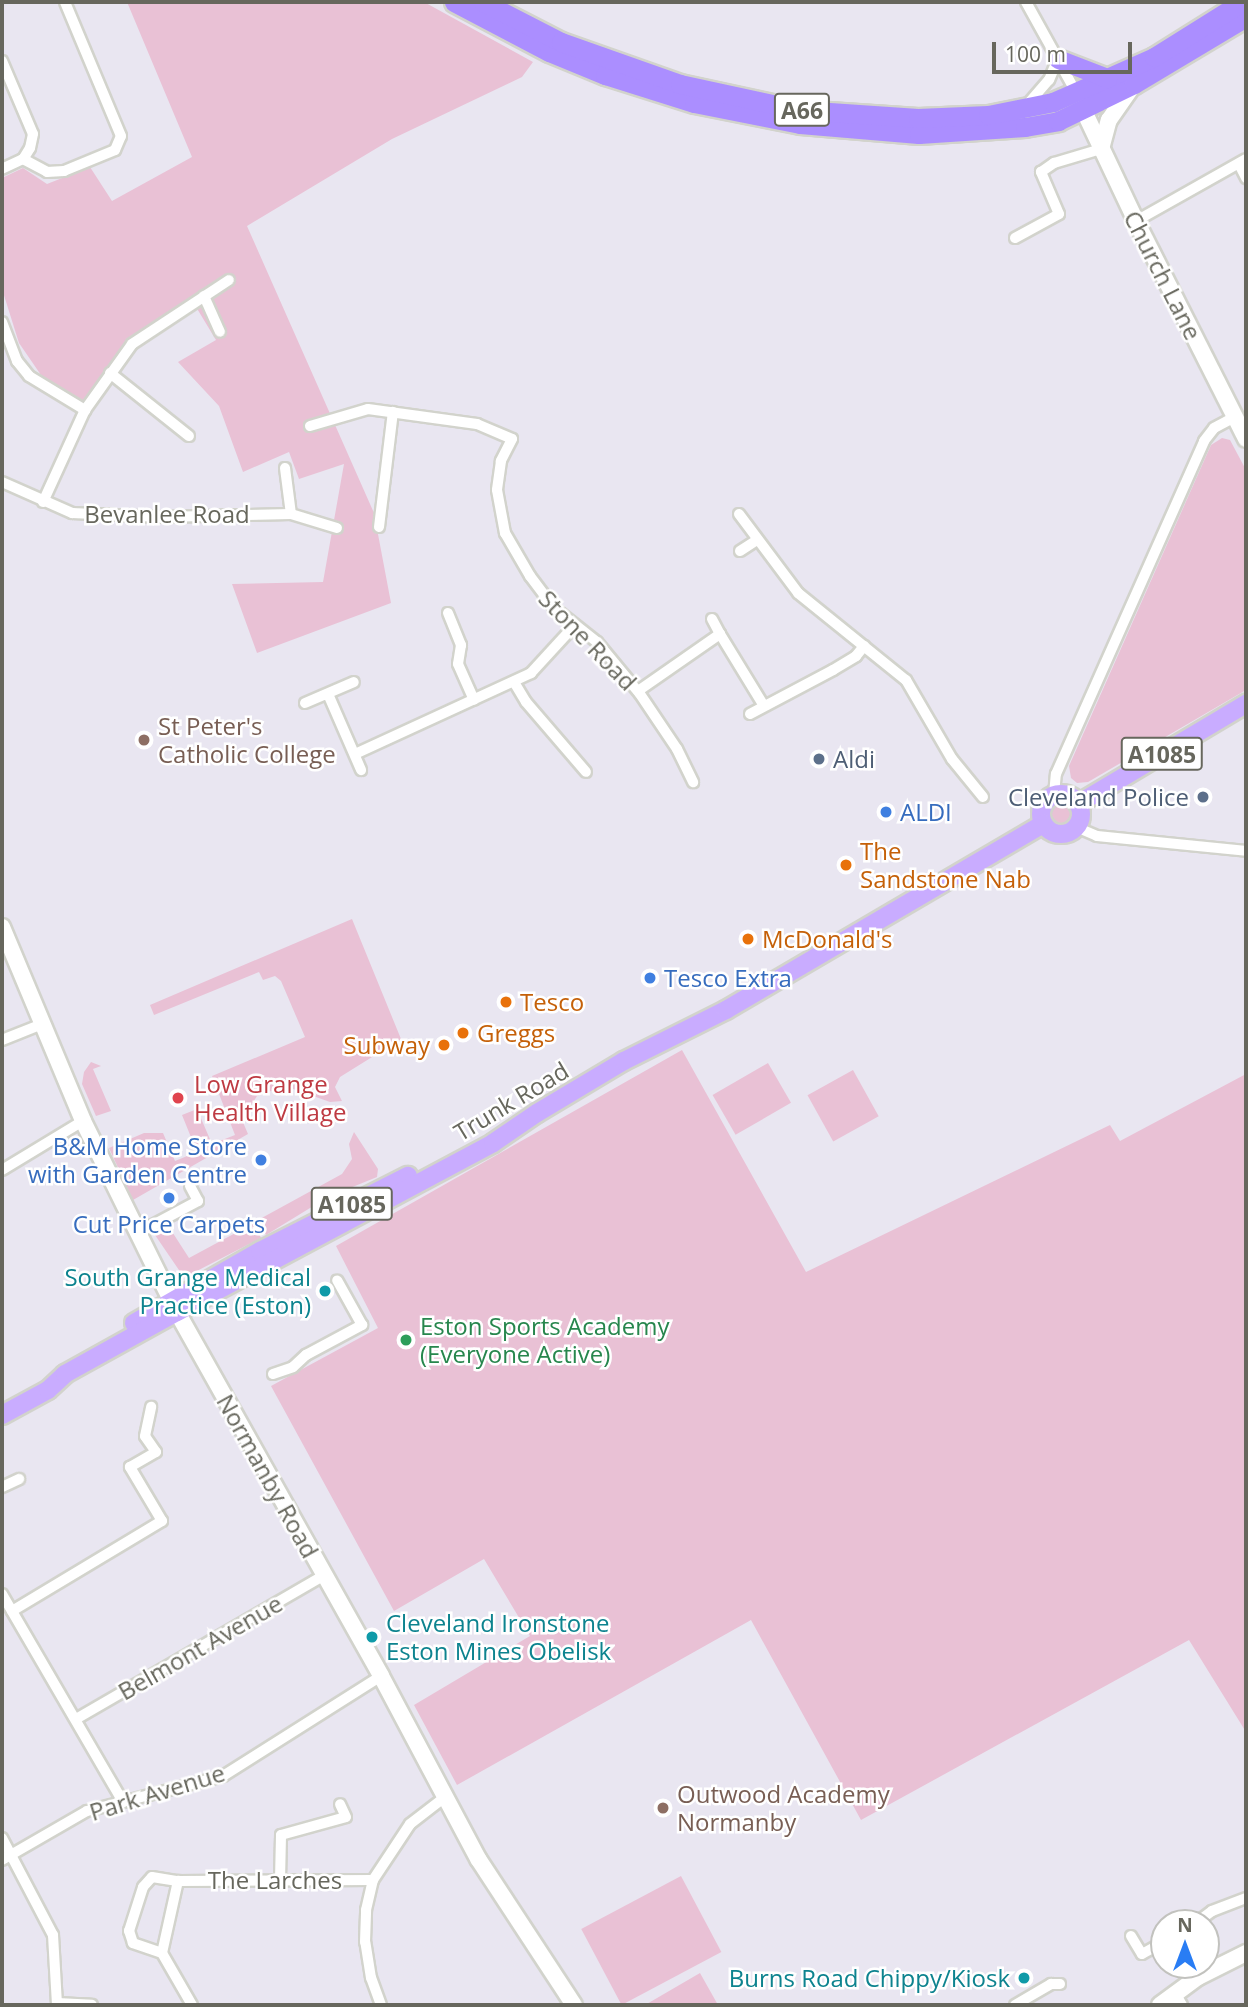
<!DOCTYPE html>
<style>
body{margin:0}
#map{position:relative;width:1248px;height:2007px;overflow:hidden;background:#e9e6f1;font-family:"Open Sans",sans-serif}
div>[style]{position:absolute}
[style*='--x']{left:calc(var(--x)*1px);top:calc(var(--y)*1px);width:calc(var(--w)*1px);rotate:calc(var(--a)*1deg)}
.green>*{inset:0;background:#e9c1d5;transform-origin:0 0}
.round{border-radius:50%}
.roads{filter:drop-shadow(2px 0 #d2d3cc) drop-shadow(-2px 0 #d2d3cc) drop-shadow(0 2px #d2d3cc) drop-shadow(0 -2px #d2d3cc)}
.street>*{height:10px;margin:-5px;padding:0 5px;transform-origin:5px;border-radius:5px;background:#fff}
.secondary>*{height:16px;margin:-8px;padding:0 8px;transform-origin:8px;border-radius:8px;background:#fff}
.primary>*{height:18px;margin:-9px;padding:0 9px;transform-origin:9px;border-radius:9px;background:#c9acff}
.primary>.ring{margin:-9px;padding:0;box-sizing:content-box;background:none;border:18px solid #c9acff;border-radius:50%}
.highway>*{height:19px;margin:-9.5px;padding:0 9.5px;transform-origin:9.5px;border-radius:9.5px;background:#ab8eff}
.dots>*{width:19px;height:19px;translate:-50% -50%;box-sizing:border-box;border:4px solid #fff;border-radius:50%}
span{translate:-50% -50%;white-space:nowrap;text-align:center;line-height:1.15;-webkit-text-stroke:5px #fff;paint-order:stroke}
.shield-label span{padding:2px 5px;background:#fff;border:2px solid;border-radius:5px;-webkit-text-stroke-width:0}
.shield-label{font-size:23px;color:#67675d;font-weight:700}
.street-label{font-size:24px;color:#67675d}
.education-label{font-size:24px;color:#785e54}
.left{translate:0 -50%;text-align:left}
.service-label{font-size:24px;color:#4e5e75}
.right{translate:-100% -50%;text-align:right}
.shop-label{font-size:24px;color:#366cbe}
.food-label{font-size:24px;color:#c56008}
.health-label{font-size:24px;color:#be3a42}
.culture-label{font-size:24px;color:#0d838f}
.leisure-label{font-size:24px;color:#27864d}
.frame{position:absolute;inset:0;border:4px solid #67675d;pointer-events:none}
.north{position:absolute;left:1150px;top:1909px;width:70px;height:70px;box-sizing:border-box;background:#fff;border:2px solid #c2c2be;border-radius:50%;rotate:0deg;font-size:19px;font-weight:700;line-height:28px;text-align:center;color:#67675d}
.north::after{content:'';display:block;margin:auto;width:24px;height:32px;background:#297df4;clip-path:polygon(50% 0,100% 100%,50% 72%,0 100%)}
.scale{position:absolute;left:992px;top:42px;width:140px;height:32px;box-sizing:border-box;border:4px solid #67675d;border-top:0;padding-left:9px;font-size:21px;line-height:24px;white-space:nowrap;color:#67675d;-webkit-text-stroke:5px #fff;paint-order:stroke}
</style>
<div id="map">
<div class="green">
<i style="clip-path:polygon(127px 2px,424px 2px,533px 62px,522px 77px,392px 139px,247px 226px,374px 513px,391px 603px,257px 653px,232px 584px,323px 582px,344px 464px,299px 479px,289px 452px,243px 472px,219px 406px,178px 362px,216px 340px,193px 302px,127px 345px,87px 406px,43px 378px,19px 343px,2px 289px,2px 178px,23px 168px,47px 184px,90px 167px,112px 201px,192px 157px)"></i>
<i style="clip-path:polygon(1222px 438px,1230px 440px,1246px 470px,1246px 690px,1088px 782px,1077px 783px,1071px 778px,1069px 766px,1211px 445px)"></i>
<i class="round" style="left:1049px;top:801px;width:24px;height:24px"></i>
<i style="clip-path:polygon(352px 919px,401px 1039px,340px 1077px,335px 1087px,342px 1101px,330px 1102px,285px 1086px,257px 1096px,242px 1120px,248px 1134px,133px 1200px,109px 1148px,144px 1133px,163px 1133px,175px 1161px,197px 1152px,182px 1115px,197px 1109px,212px 1144px,235px 1135px,212px 1076px,305px 1037px,281px 981px,275px 976px,263px 980px,259px 972px,154px 1015px,150px 1005px)"></i>
<i style="clip-path:polygon(682px 1050px,806px 1272px,1110px 1125px,1120px 1141px,1246px 1074px,1246px 1732px,1189px 1640px,861px 1820px,751px 1620px,457px 1785px,414px 1705px,530px 1636px,484px 1559px,394px 1611px,271px 1386px,378px 1328px,336px 1246px)"></i>
<i style="clip-path:polygon(91px 1062px,101px 1066px,93px 1069px,111px 1111px,96px 1116px,82px 1084px,84px 1072px)"></i>
<i style="left:768px;top:1063px;width:46px;height:64px;rotate:60deg"></i>
<i style="left:853px;top:1070px;width:53px;height:52px;rotate:61deg"></i>
<i style="clip-path:polygon(354px 1132px,378px 1169px,377px 1177px,328px 1197px,266px 1235px,258px 1220px,342px 1174px,352px 1159px,349px 1144px)"></i>
<i style="clip-path:polygon(254px 1223px,261px 1238px,189px 1275px,181px 1273px,155px 1235px,169px 1227px,189px 1258px)"></i>
<i style="left:681px;top:1876px;width:86px;height:113px;rotate:62deg"></i>
<i style="clip-path:polygon(700px 1973px,718px 2005px,645px 2005px)"></i>
</div>
<div class="roads">
<div class="street">
<i style="--x:1026;--y:2;--w:105;--a:61"></i>
<i style="--x:2;--y:61;--w:79;--a:67"></i>
<i style="--x:33;--y:134;--w:14;--a:102"></i>
<i style="--x:30;--y:148;--w:13;--a:122"></i>
<i style="--x:23;--y:159;--w:23;--a:155"></i>
<i style="--x:1027;--y:105;--w:33;--a:-49"></i>
<i style="--x:1049;--y:80;--w:23;--a:-67"></i>
<i style="--x:23;--y:159;--w:27;--a:28"></i>
<i style="--x:47;--y:172;--w:17;--a:-3"></i>
<i style="--x:64;--y:171;--w:55;--a:-22.4"></i>
<i style="--x:115;--y:150;--w:15;--a:-67"></i>
<i style="--x:121;--y:136;--w:145;--a:-112.7"></i>
<i style="--x:1239;--y:164;--w:16;--a:63"></i>
<i style="--x:1136;--y:221;--w:126;--a:-29.4"></i>
<i style="--x:1015;--y:238;--w:50;--a:-28.6"></i>
<i style="--x:1059;--y:214;--w:46;--a:-113.2"></i>
<i style="--x:1041;--y:172;--w:16;--a:-35"></i>
<i style="--x:1054;--y:163;--w:49;--a:-16.6"></i>
<i style="--x:204;--y:296;--w:39;--a:66"></i>
<i style="--x:2;--y:322;--w:42;--a:69"></i>
<i style="--x:17;--y:361;--w:19;--a:51"></i>
<i style="--x:29;--y:376;--w:66;--a:31.3"></i>
<i style="--x:110;--y:373;--w:101;--a:38.6"></i>
<i style="--x:310;--y:426;--w:60;--a:-16.3"></i>
<i style="--x:368;--y:409;--w:110;--a:7.8"></i>
<i style="--x:477;--y:424;--w:38;--a:23"></i>
<i style="--x:512;--y:439;--w:25;--a:117"></i>
<i style="--x:501;--y:461;--w:29;--a:98"></i>
<i style="--x:497;--y:490;--w:44;--a:79.5"></i>
<i style="--x:505;--y:533;--w:50;--a:59.8"></i>
<i style="--x:530;--y:576;--w:40;--a:53"></i>
<i style="--x:554;--y:608;--w:55;--a:38.3"></i>
<i style="--x:597;--y:642;--w:67;--a:50.4"></i>
<i style="--x:640;--y:694;--w:66;--a:56.1"></i>
<i style="--x:677;--y:749;--w:37;--a:64"></i>
<i style="--x:285;--y:468;--w:46;--a:82.6"></i>
<i style="--x:2;--y:482;--w:77;--a:23.9"></i>
<i style="--x:72;--y:513;--w:89;--a:2.6"></i>
<i style="--x:161;--y:517;--w:130;--a:-1.3"></i>
<i style="--x:291;--y:514;--w:48;--a:16.9"></i>
<i style="--x:43;--y:502;--w:101;--a:-65.5"></i>
<i style="--x:85;--y:410;--w:81;--a:-54.5"></i>
<i style="--x:132;--y:344;--w:116;--a:-33.4"></i>
<i style="--x:739;--y:514;--w:99;--a:53.2"></i>
<i style="--x:798;--y:593;--w:139;--a:38.9"></i>
<i style="--x:906;--y:680;--w:91;--a:59.8"></i>
<i style="--x:952;--y:759;--w:49;--a:50.8"></i>
<i style="--x:379;--y:527;--w:116;--a:-83.1"></i>
<i style="--x:740;--y:551;--w:20;--a:-33"></i>
<i style="--x:448;--y:613;--w:35;--a:68"></i>
<i style="--x:461;--y:645;--w:19;--a:99"></i>
<i style="--x:458;--y:664;--w:39;--a:66"></i>
<i style="--x:712;--y:619;--w:17;--a:62"></i>
<i style="--x:514;--y:682;--w:23;--a:59"></i>
<i style="--x:526;--y:702;--w:92;--a:49.4"></i>
<i style="--x:638;--y:691;--w:100;--a:-34.8"></i>
<i style="--x:720;--y:634;--w:84;--a:58.6"></i>
<i style="--x:328;--y:694;--w:83;--a:66.5"></i>
<i style="--x:305;--y:703;--w:53;--a:-23.2"></i>
<i style="--x:750;--y:714;--w:94;--a:-27.9"></i>
<i style="--x:833;--y:670;--w:27;--a:-31"></i>
<i style="--x:856;--y:656;--w:13;--a:-51"></i>
<i style="--x:355;--y:754;--w:194;--a:-24.7"></i>
<i style="--x:531;--y:673;--w:65;--a:-47.5"></i>
<i style="--x:1054;--y:795;--w:21;--a:-85"></i>
<i style="--x:1056;--y:774;--w:364;--a:-66"></i>
<i style="--x:1204;--y:441;--w:16;--a:-52"></i>
<i style="--x:1214;--y:428;--w:24;--a:-28"></i>
<i style="--x:1076;--y:827;--w:23;--a:23"></i>
<i style="--x:1097;--y:836;--w:150;--a:5.7"></i>
<i style="--x:2;--y:1040;--w:43;--a:-21.8"></i>
<i style="--x:2;--y:1170;--w:95;--a:-31.2"></i>
<i style="--x:138;--y:1233;--w:68;--a:-28.1"></i>
<i style="--x:198;--y:1201;--w:17;--a:-118"></i>
<i style="--x:273;--y:1374;--w:21;--a:-19"></i>
<i style="--x:293;--y:1367;--w:18;--a:-43"></i>
<i style="--x:306;--y:1355;--w:64;--a:-28.2"></i>
<i style="--x:362;--y:1325;--w:51;--a:-119.1"></i>
<i style="--x:2;--y:1487;--w:19;--a:-25"></i>
<i style="--x:2;--y:1594;--w:241;--a:59.8"></i>
<i style="--x:12;--y:1611;--w:175;--a:-31"></i>
<i style="--x:162;--y:1521;--w:63;--a:-120.7"></i>
<i style="--x:130;--y:1467;--w:30;--a:-30"></i>
<i style="--x:156;--y:1452;--w:19;--a:-125"></i>
<i style="--x:145;--y:1436;--w:30;--a:-78"></i>
<i style="--x:76;--y:1719;--w:287;--a:-30.1"></i>
<i style="--x:2;--y:1838;--w:110;--a:62.3"></i>
<i style="--x:53;--y:1935;--w:70;--a:86.7"></i>
<i style="--x:2;--y:1860;--w:98;--a:-30"></i>
<i style="--x:87;--y:1811;--w:140;--a:-14.4"></i>
<i style="--x:223;--y:1776;--w:187;--a:-32.3"></i>
<i style="--x:280;--y:1880;--w:45;--a:-88.7"></i>
<i style="--x:281;--y:1835;--w:67;--a:-15.5"></i>
<i style="--x:346;--y:1817;--w:14;--a:-115"></i>
<i style="--x:1196;--y:1923;--w:20;--a:-37"></i>
<i style="--x:1212;--y:1911;--w:36;--a:-21"></i>
<i style="--x:1131;--y:1936;--w:21;--a:59"></i>
<i style="--x:1142;--y:1954;--w:25;--a:-29"></i>
<i style="--x:162;--y:1953;--w:74;--a:-77.5"></i>
<i style="--x:178;--y:1881;--w:195;--a:-0.3"></i>
<i style="--x:162;--y:1953;--w:31;--a:-161"></i>
<i style="--x:133;--y:1943;--w:13;--a:-108"></i>
<i style="--x:129;--y:1931;--w:46;--a:-72.3"></i>
<i style="--x:143;--y:1887;--w:13;--a:-48"></i>
<i style="--x:152;--y:1877;--w:26;--a:9"></i>
<i style="--x:162;--y:1953;--w:60;--a:60"></i>
<i style="--x:1175;--y:1993;--w:14;--a:60"></i>
<i style="--x:57;--y:2003;--w:35;--a:3"></i>
<i style="--x:381;--y:2005;--w:29;--a:-110"></i>
<i style="--x:371;--y:1978;--w:36;--a:-99"></i>
<i style="--x:365;--y:1942;--w:32;--a:-88"></i>
<i style="--x:366;--y:1910;--w:31;--a:-77"></i>
<i style="--x:373;--y:1880;--w:67;--a:-56.5"></i>
<i style="--x:410;--y:1824;--w:44;--a:-37.6"></i>
<i style="--x:1015;--y:2005;--w:42;--a:-30.3"></i>
<i style="--x:1051;--y:1984;--w:9;--a:0"></i>
</div>
<div class="secondary">
<i style="--x:1083;--y:109;--w:124;--a:64.7"></i>
<i style="--x:1136;--y:221;--w:244;--a:63.2"></i>
<i style="--x:1101;--y:149;--w:30;--a:-75"></i>
<i style="--x:1109;--y:120;--w:44;--a:-55.2"></i>
<i style="--x:2;--y:927;--w:210;--a:67.3"></i>
<i style="--x:83;--y:1121;--w:213;--a:63.8"></i>
<i style="--x:177;--y:1312;--w:417;--a:60.7"></i>
<i style="--x:381;--y:1676;--w:208;--a:62"></i>
<i style="--x:479;--y:1860;--w:173;--a:56.8"></i>
<i style="--x:1160;--y:2005;--w:47;--a:-36.4"></i>
<i style="--x:1198;--y:1977;--w:54;--a:-26.6"></i>
</div>
<div class="primary">
<i class="ring" style="left:1041px;top:794px;width:22px;height:22px"></i>
<i style="--x:1078;--y:804;--w:196;--a:-30.8"></i>
<i style="--x:134;--y:1323;--w:145;--a:-29.7"></i>
<i style="--x:260;--y:1251;--w:166;--a:-26.9"></i>
<i style="--x:2;--y:1415;--w:52;--a:-28.5"></i>
<i style="--x:48;--y:1390;--w:23;--a:-43"></i>
<i style="--x:65;--y:1374;--w:128;--a:-29"></i>
<i style="--x:177;--y:1312;--w:358;--a:-28.1"></i>
<i style="--x:493;--y:1143;--w:53;--a:-34.3"></i>
<i style="--x:537;--y:1113;--w:101;--a:-30.9"></i>
<i style="--x:624;--y:1061;--w:114;--a:-26.6"></i>
<i style="--x:726;--y:1010;--w:368;--a:-30.4"></i>
</div>
<div class="highway">
<i style="--x:454;--y:2;--w:107;--a:27.8"></i>
<i style="--x:549;--y:52;--w:61;--a:22.3"></i>
<i style="--x:605;--y:75;--w:93;--a:17.5"></i>
<i style="--x:694;--y:103;--w:108;--a:11.2"></i>
<i style="--x:800;--y:124;--w:119;--a:4.8"></i>
<i style="--x:919;--y:134;--w:106;--a:-3.8"></i>
<i style="--x:1025;--y:127;--w:34;--a:-10"></i>
<i style="--x:1058;--y:121;--w:85;--a:-26"></i>
<i style="--x:1134;--y:84;--w:131;--a:-30.9"></i>
<i style="--x:483;--y:2;--w:88;--a:27.1"></i>
<i style="--x:561;--y:42;--w:126;--a:19.4"></i>
<i style="--x:680;--y:84;--w:123;--a:12.2"></i>
<i style="--x:800;--y:110;--w:118;--a:3.9"></i>
<i style="--x:918;--y:118;--w:70;--a:-2.5"></i>
<i style="--x:988;--y:115;--w:66;--a:-11.3"></i>
<i style="--x:1053;--y:102;--w:111;--a:-24"></i>
<i style="--x:1154;--y:57;--w:104;--a:-32"></i>
<i style="--x:1058;--y:59;--w:53;--a:21.2"></i>
</div>
</div>
<div class="dots">
<i style="left:144px;top:740px;background:#8d6e63"></i>
<i style="left:819px;top:759px;background:#5c6f8a"></i>
<i style="left:1203px;top:797px;background:#5c6f8a"></i>
<i style="left:886px;top:812px;background:#3f7fe0"></i>
<i style="left:846px;top:865px;background:#e8710a"></i>
<i style="left:748px;top:939px;background:#e8710a"></i>
<i style="left:650px;top:978px;background:#3f7fe0"></i>
<i style="left:506px;top:1002px;background:#e8710a"></i>
<i style="left:463px;top:1033px;background:#e8710a"></i>
<i style="left:444px;top:1045px;background:#e8710a"></i>
<i style="left:178px;top:1098px;background:#e0444e"></i>
<i style="left:261px;top:1160px;background:#3f7fe0"></i>
<i style="left:169px;top:1198px;background:#3f7fe0"></i>
<i style="left:325px;top:1291px;background:#0f9aa8"></i>
<i style="left:406px;top:1340px;background:#2e9e5b"></i>
<i style="left:372px;top:1637px;background:#0f9aa8"></i>
<i style="left:663px;top:1808px;background:#8d6e63"></i>
<i style="left:1024px;top:1978px;background:#0f9aa8"></i>
</div>
<div class="shield-label">
<span style="left:802px;top:110px">A66</span>
<span style="left:1162px;top:754px">A1085</span>
<span style="left:352px;top:1204px">A1085</span>
</div>
<div class="street-label">
<span style="left:1163px;top:275px;rotate:63deg">Church Lane</span>
<span style="left:167px;top:514px">Bevanlee Road</span>
<span style="left:588px;top:640px;rotate:46deg">Stone Road</span>
<span style="left:511px;top:1101px;rotate:-31deg">Trunk Road</span>
<span style="left:268px;top:1476px;rotate:61deg">Normanby Road</span>
<span style="left:200px;top:1647px;rotate:-30deg">Belmont Avenue</span>
<span style="left:157px;top:1792px;rotate:-17deg">Park Avenue</span>
<span style="left:275px;top:1880px">The Larches</span>
</div>
<div class="education-label">
<span class="left" style="left:158px;top:740px">St Peter's<br>Catholic College</span>
<span class="left" style="left:677px;top:1808px">Outwood Academy<br>Normanby</span>
</div>
<div class="service-label">
<span class="left" style="left:833px;top:759px">Aldi</span>
<span class="right" style="left:1189px;top:797px">Cleveland Police</span>
</div>
<div class="shop-label">
<span class="left" style="left:900px;top:812px">ALDI</span>
<span class="left" style="left:664px;top:978px">Tesco Extra</span>
<span class="right" style="left:247px;top:1160px">B&amp;M Home Store<br>with Garden Centre</span>
<span style="left:169px;top:1224px">Cut Price Carpets</span>
</div>
<div class="food-label">
<span class="left" style="left:860px;top:865px">The<br>Sandstone Nab</span>
<span class="left" style="left:762px;top:939px">McDonald's</span>
<span class="left" style="left:520px;top:1002px">Tesco</span>
<span class="left" style="left:477px;top:1033px">Greggs</span>
<span class="right" style="left:430px;top:1045px">Subway</span>
</div>
<div class="health-label">
<span class="left" style="left:194px;top:1098px">Low Grange<br>Health Village</span>
</div>
<div class="culture-label">
<span class="right" style="left:311px;top:1291px">South Grange Medical<br>Practice (Eston)</span>
<span class="left" style="left:386px;top:1637px">Cleveland Ironstone<br>Eston Mines Obelisk</span>
<span class="right" style="left:1010px;top:1978px">Burns Road Chippy/Kiosk</span>
</div>
<div class="leisure-label">
<span class="left" style="left:420px;top:1340px">Eston Sports Academy<br>(Everyone Active)</span>
</div>
<div class="frame"></div>
<div class="north">N</div>
<div class="scale">100 m</div>
</div>
